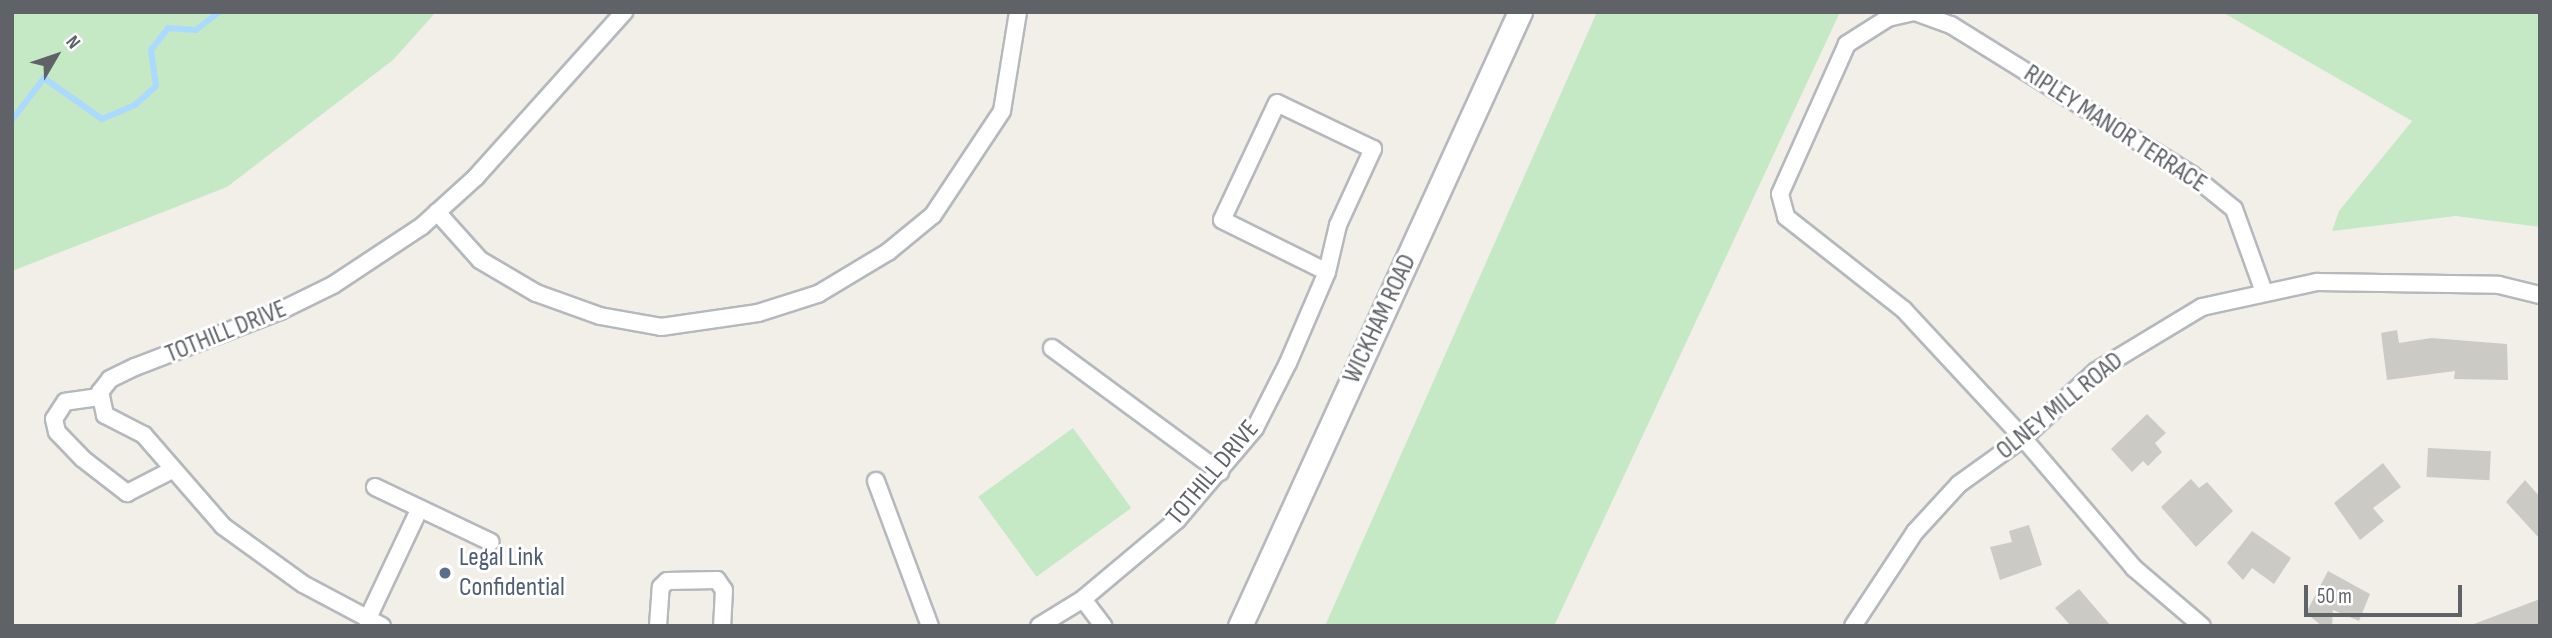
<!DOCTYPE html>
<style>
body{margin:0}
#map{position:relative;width:2552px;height:638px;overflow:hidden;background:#f1efe8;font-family:"Sofia Sans Condensed",sans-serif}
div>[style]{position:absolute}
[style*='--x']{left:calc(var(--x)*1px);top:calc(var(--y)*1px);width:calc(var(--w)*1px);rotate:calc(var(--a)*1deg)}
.green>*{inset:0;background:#c5e8c5;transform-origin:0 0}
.stream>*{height:6px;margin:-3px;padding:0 3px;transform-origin:3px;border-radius:3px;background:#aadaff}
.building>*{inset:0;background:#cccac5;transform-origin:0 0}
.roads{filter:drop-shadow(2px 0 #b5b8bc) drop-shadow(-2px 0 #b5b8bc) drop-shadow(0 2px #b5b8bc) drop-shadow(0 -2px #b5b8bc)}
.street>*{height:16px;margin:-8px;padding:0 8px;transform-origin:8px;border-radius:8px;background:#fff}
.secondary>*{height:23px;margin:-11.5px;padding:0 11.5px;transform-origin:11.5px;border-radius:11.5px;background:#fff}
.dots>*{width:19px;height:19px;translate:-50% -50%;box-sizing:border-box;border:4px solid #fff;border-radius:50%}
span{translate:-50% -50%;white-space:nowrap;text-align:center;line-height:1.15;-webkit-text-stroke:6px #fff;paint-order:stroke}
.street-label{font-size:26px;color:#5f6368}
.service-label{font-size:26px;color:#4e5e75}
.left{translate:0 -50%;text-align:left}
.frame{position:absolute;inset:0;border:14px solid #5f6368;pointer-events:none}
.north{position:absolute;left:21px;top:21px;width:70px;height:70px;-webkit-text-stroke:5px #fff;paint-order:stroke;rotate:51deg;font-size:19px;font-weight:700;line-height:28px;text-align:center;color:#5f6368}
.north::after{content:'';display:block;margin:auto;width:24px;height:32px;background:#5f6368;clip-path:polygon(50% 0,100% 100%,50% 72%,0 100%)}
.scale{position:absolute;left:2304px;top:585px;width:158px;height:32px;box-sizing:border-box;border:4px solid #5f6368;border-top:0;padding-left:9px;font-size:21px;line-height:24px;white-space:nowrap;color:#5f6368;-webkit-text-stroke:5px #fff;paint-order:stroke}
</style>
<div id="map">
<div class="green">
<i style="clip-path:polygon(12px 12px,436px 12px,393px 60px,227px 187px,12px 271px)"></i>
<i style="clip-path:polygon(1597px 12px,1840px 12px,1554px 626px,1325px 626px)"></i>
<i style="clip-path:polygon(2222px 12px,2540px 12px,2540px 227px,2456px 216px,2332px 231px,2339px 211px,2412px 121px)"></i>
<i style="left:1073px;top:428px;width:99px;height:117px;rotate:54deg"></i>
</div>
<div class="stream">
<i style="--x:12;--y:120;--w:53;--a:-52.7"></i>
<i style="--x:44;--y:78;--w:71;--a:35.3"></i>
<i style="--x:102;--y:119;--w:36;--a:-23"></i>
<i style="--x:135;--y:105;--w:28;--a:-42"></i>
<i style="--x:156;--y:86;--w:36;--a:-98"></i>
<i style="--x:151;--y:50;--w:28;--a:-52"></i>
<i style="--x:168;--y:28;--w:28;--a:4"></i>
<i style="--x:196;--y:30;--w:29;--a:-38"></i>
</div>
<div class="building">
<i style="clip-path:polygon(2397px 330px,2399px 343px,2431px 338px,2507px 344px,2508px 380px,2454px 379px,2455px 371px,2387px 380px,2381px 333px)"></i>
<i style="clip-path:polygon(2147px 414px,2166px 433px,2155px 443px,2162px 452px,2148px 466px,2143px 461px,2132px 472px,2111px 449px)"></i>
<i style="left:2428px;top:448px;width:63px;height:29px;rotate:3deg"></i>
<i style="clip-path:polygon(2383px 463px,2401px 487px,2373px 508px,2384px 521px,2360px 540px,2334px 503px)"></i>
<i style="clip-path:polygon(2191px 479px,2199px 488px,2207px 482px,2233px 511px,2196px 547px,2161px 507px)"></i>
<i style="clip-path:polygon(2525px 480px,2540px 497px,2540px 539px,2506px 502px)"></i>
<i style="clip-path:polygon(2029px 525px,2042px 565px,2000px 580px,1990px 547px,2012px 542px,2009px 531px)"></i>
<i style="clip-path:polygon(2252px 531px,2291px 558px,2274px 584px,2252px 568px,2243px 580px,2227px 563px)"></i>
<i style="clip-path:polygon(2328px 571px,2370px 594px,2359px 621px,2333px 610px,2332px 626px,2322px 626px,2306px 613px)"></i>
<i style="clip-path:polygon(2079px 589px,2111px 626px,2071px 626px,2055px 608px)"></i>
<i style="clip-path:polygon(2540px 599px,2540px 626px,2474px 626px,2474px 624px)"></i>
</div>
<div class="roads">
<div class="street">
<i style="--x:1914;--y:12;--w:27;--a:167"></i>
<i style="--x:1888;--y:18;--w:49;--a:147.6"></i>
<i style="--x:1847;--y:44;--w:164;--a:114.1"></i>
<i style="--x:1780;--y:194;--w:24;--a:75"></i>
<i style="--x:1786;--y:217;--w:150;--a:38.2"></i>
<i style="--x:1904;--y:310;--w:175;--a:47.1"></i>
<i style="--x:2023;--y:438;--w:171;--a:49.5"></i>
<i style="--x:2134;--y:568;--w:89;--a:40.5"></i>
<i style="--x:1915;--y:12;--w:38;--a:20"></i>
<i style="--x:1951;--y:25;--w:284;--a:31.9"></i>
<i style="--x:2192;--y:175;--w:54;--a:39"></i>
<i style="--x:2234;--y:209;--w:88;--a:70.1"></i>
<i style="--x:437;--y:212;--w:64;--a:48.1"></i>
<i style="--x:480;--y:260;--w:65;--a:30.5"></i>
<i style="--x:536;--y:293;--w:68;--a:19.8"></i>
<i style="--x:600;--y:316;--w:62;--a:10.2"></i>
<i style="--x:661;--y:327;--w:98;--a:-8.2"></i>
<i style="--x:758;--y:313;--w:63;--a:-17.6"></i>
<i style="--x:818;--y:294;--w:82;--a:-31"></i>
<i style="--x:888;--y:252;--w:58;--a:-39.4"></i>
<i style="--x:933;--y:215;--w:125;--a:-56.4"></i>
<i style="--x:1002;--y:111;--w:100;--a:-80.8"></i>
<i style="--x:1052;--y:348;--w:209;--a:36.4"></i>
<i style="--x:99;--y:397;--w:34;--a:172"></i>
<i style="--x:65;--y:402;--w:20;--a:123"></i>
<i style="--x:54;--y:419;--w:13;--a:77"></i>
<i style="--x:57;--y:432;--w:37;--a:46"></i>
<i style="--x:83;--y:459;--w:56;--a:37.7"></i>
<i style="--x:127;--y:493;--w:51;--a:-27.1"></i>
<i style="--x:876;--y:481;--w:155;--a:69.6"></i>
<i style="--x:375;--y:487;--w:128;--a:25.4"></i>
<i style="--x:1083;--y:599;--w:34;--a:53"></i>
<i style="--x:367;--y:620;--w:122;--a:-64.7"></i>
<i style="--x:382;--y:626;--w:89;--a:-152"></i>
<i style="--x:303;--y:584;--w:99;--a:-144.1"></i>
<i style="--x:223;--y:526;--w:121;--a:-131"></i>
<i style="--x:144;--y:435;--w:44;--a:-152.9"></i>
<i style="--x:105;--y:415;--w:24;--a:-102"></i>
<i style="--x:100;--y:392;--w:16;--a:-52"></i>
<i style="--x:110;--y:379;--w:28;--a:-26"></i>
<i style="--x:135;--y:367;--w:155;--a:-21.1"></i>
<i style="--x:280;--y:311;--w:59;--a:-26.1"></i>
<i style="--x:333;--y:285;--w:107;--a:-33.5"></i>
<i style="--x:422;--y:226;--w:73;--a:-42.2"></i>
<i style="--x:476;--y:177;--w:222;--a:-48.1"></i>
<i style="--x:658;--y:626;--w:39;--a:-86"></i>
<i style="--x:661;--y:587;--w:8;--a:-45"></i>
<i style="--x:667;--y:581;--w:50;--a:-1.1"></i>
<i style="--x:717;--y:580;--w:12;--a:55"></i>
<i style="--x:724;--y:590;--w:36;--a:93"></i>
<i style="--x:1039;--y:626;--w:52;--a:-31.5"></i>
<i style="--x:1083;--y:599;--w:123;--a:-40"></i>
<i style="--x:1177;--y:520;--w:121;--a:-49.7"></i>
<i style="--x:1255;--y:428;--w:73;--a:-63.1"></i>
<i style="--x:1288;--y:363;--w:99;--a:-66.8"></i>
<i style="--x:1327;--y:272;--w:48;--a:-76.8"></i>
<i style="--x:1338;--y:225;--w:84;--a:-65.3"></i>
<i style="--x:1373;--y:149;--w:106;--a:-154.4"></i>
<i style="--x:1277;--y:103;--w:129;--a:115.2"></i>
<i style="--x:1222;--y:220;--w:117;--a:26.3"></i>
<i style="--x:1853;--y:626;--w:113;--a:-56.6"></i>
<i style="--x:1915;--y:532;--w:65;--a:-47.5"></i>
<i style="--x:1959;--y:484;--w:79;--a:-35.7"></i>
<i style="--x:2023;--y:438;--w:99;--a:-42.5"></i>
<i style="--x:2096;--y:371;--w:124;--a:-31.1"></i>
<i style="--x:2202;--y:307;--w:118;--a:-12.3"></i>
<i style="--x:2317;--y:282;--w:182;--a:0.9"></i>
<i style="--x:2499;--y:285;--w:42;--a:13.7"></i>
</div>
<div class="secondary">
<i style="--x:1240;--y:626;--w:675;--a:-65.49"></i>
</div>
</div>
<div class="dots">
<i style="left:445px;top:573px;background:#5c6f8a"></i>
</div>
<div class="street-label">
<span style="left:2115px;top:129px;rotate:33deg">RIPLEY MANOR TERRACE</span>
<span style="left:1380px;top:319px;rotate:-65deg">WICKHAM ROAD</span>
<span style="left:226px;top:332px;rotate:-22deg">TOTHILL DRIVE</span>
<span style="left:2060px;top:406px;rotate:-39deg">OLNEY MILL ROAD</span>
<span style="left:1213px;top:473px;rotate:-50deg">TOTHILL DRIVE</span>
</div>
<div class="service-label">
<span class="left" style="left:459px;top:573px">Legal Link<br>Confidential</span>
</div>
<div class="frame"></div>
<div class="north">N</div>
<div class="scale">50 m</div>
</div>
